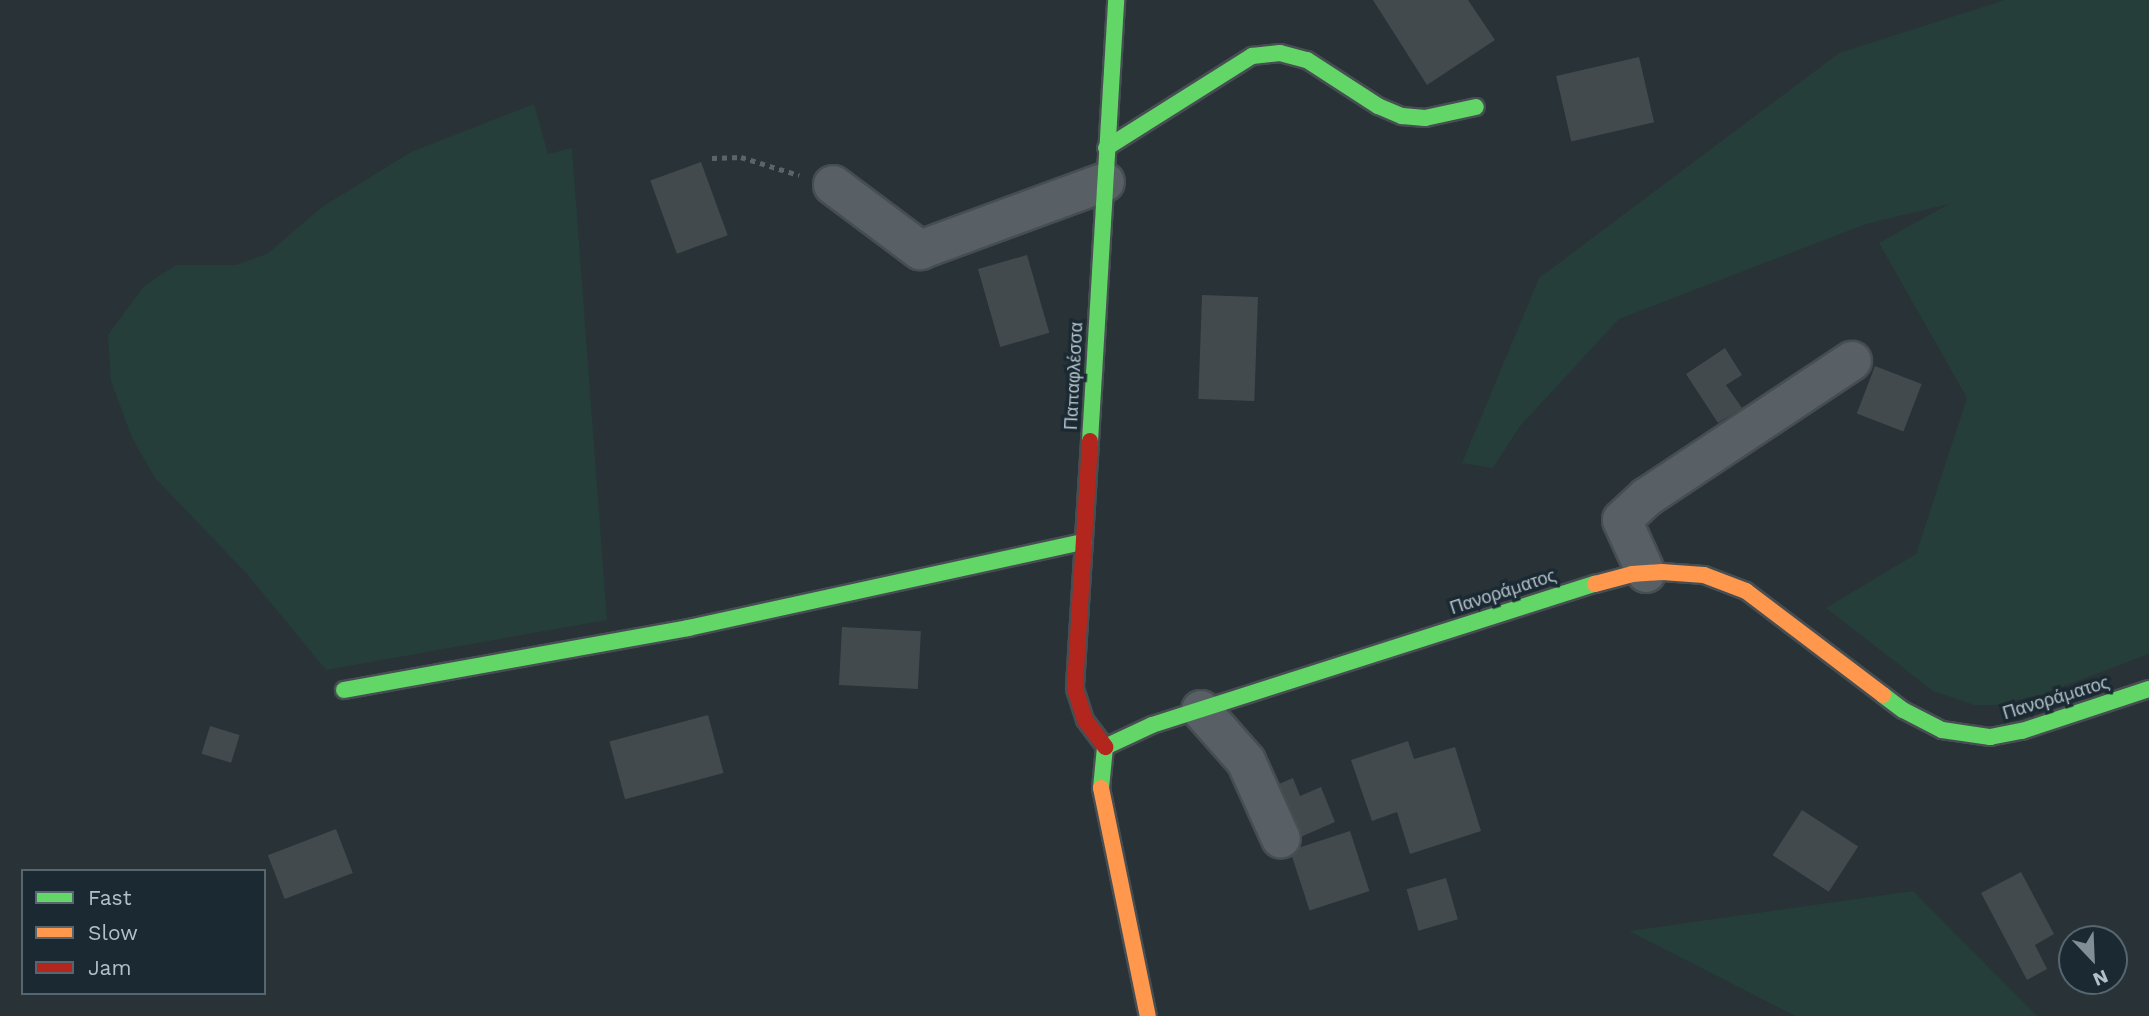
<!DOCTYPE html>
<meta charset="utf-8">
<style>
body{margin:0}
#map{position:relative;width:2149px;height:1016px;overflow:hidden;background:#283237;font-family:"Work Sans",sans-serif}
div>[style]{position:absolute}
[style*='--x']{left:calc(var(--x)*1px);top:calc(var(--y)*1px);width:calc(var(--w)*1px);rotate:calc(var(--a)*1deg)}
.green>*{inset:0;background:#253e3a}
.building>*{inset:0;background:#424a4e;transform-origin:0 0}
.path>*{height:4.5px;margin-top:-2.25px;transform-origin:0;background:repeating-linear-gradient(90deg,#5c6468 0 5px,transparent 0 10px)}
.roads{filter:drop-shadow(2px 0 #464e52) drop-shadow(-2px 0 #464e52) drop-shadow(0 2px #464e52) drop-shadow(0 -2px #464e52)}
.street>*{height:38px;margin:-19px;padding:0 19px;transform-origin:19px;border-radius:19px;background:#586065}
.fast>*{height:16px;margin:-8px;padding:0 8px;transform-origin:8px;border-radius:8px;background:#63d668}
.slow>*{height:16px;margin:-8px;padding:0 8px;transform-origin:8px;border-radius:8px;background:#ff974d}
.jam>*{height:16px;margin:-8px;padding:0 8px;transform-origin:8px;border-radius:8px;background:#b3261e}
span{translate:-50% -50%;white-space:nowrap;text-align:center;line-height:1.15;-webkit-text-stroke:7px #1b2a32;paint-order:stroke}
.street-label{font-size:18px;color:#b1c0c9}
.legend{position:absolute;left:21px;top:869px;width:245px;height:126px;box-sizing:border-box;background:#1b2a32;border:2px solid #57666e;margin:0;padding:9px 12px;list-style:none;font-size:21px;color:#b1c0c9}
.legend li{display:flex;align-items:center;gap:14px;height:35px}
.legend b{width:35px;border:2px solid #57666e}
.north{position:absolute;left:2058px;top:925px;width:70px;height:70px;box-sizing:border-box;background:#1b2a32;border:2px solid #57666e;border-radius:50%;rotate:157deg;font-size:19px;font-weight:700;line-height:28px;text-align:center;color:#b1c0c9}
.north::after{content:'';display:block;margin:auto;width:24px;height:32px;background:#818e96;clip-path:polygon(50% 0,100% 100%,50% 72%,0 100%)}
</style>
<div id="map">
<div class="green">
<i style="clip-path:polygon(2005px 0,2149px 0,2149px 654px,2043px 694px,1996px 705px,1974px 705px,1933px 691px,1826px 608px,1916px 554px,1967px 398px,1879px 243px,1949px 204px,1866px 224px,1619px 319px,1520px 426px,1493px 468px,1462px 463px,1539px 278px,1839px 53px)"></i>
<i style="clip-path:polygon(534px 104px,548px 154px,572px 148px,607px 620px,326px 670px,247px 574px,155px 478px,132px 438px,111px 381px,108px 335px,144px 286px,176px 265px,236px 265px,267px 254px,322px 207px,411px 152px)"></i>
<i style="clip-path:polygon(1913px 891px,2037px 1016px,1795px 1016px,1629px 931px)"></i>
</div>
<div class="building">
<i style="clip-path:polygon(1373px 0,1468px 0,1495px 40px,1427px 85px)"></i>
<i style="left:1639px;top:57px;width:67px;height:85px;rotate:77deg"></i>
<i style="left:701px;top:162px;width:78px;height:54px;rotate:70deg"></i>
<i style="left:1027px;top:255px;width:81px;height:51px;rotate:74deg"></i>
<i style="left:1202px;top:295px;width:56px;height:104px;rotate:2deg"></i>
<i style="clip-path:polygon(1725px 348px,1742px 375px,1726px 385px,1742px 408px,1718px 423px,1686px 374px)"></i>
<i style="left:1875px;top:366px;width:50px;height:51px;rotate:21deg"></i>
<i style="left:842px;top:627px;width:79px;height:58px;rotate:3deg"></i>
<i style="left:708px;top:715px;width:60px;height:102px;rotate:75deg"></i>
<i style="left:210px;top:726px;width:31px;height:29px;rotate:17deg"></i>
<i style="clip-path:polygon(1408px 741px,1414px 759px,1455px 747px,1481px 831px,1410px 854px,1397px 812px,1372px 821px,1351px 760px)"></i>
<i style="clip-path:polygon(1293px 778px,1300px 796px,1321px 787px,1335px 822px,1296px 839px,1274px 786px)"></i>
<i style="left:1802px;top:810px;width:67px;height:54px;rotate:33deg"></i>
<i style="left:336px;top:829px;width:47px;height:73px;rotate:69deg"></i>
<i style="left:1350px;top:831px;width:63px;height:63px;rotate:72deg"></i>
<i style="clip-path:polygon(2021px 872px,2054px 934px,2035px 945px,2047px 969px,2027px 980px,1981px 893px)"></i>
<i style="left:1446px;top:878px;width:43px;height:41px;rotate:74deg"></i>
</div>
<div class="path">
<i style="--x:712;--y:158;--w:29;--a:-2"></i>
<i style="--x:741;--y:157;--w:61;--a:17.2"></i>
</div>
<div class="roads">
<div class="street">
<i style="--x:833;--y:185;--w:109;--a:36.8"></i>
<i style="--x:920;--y:250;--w:197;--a:-20.2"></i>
<i style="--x:1646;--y:573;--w:58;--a:-114.4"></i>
<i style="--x:1622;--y:520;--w:34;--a:-43"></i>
<i style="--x:1647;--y:497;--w:246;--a:-33.6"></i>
<i style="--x:1201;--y:710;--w:68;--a:48.6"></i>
<i style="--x:1246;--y:761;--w:85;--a:65.8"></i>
</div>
<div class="fast">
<i style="--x:1106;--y:148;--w:173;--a:-32.2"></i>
<i style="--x:1252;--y:56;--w:28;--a:-6"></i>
<i style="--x:1280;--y:53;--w:28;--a:15"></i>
<i style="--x:1307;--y:60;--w:85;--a:32.9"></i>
<i style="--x:1378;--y:106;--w:26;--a:23"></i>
<i style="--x:1402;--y:116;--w:23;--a:5"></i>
<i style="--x:1425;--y:118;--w:52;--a:-12.2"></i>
<i style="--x:1090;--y:441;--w:442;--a:-86.6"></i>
<i style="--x:344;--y:690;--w:350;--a:-10.2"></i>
<i style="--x:688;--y:628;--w:405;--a:-12.3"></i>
<i style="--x:1883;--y:695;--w:25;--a:37"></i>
<i style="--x:1903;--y:710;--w:44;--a:27.1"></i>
<i style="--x:1942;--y:730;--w:49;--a:8.3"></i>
<i style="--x:1990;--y:737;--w:33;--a:-11"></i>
<i style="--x:2022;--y:731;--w:134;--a:-18.3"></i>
<i style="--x:1101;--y:788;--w:41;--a:-84.4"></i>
<i style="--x:1105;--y:747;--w:52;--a:-25.1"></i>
<i style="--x:1152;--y:725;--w:465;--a:-17.7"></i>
</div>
<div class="slow">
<i style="--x:1595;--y:584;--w:38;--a:-15"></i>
<i style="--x:1632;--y:574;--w:30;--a:-4"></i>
<i style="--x:1662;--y:572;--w:42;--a:4.1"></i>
<i style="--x:1704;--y:575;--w:45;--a:20.9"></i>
<i style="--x:1746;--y:591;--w:172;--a:37.2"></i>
<i style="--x:1101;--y:788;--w:233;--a:78.4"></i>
</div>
<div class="jam">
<i style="--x:1090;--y:441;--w:248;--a:93.5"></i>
<i style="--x:1075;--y:689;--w:33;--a:72"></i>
<i style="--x:1085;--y:720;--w:34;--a:53"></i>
</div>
</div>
<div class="street-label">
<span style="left:1074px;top:376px;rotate:-87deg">Παπαφλέσσα</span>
<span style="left:1503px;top:592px;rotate:-18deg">Πανοράματος</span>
<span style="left:2056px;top:698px;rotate:-17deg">Πανοράματος</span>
</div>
<ul class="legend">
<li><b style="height:9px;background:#63d668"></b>Fast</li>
<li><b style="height:9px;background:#ff974d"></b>Slow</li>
<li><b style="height:9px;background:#b3261e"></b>Jam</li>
</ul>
<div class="north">N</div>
</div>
